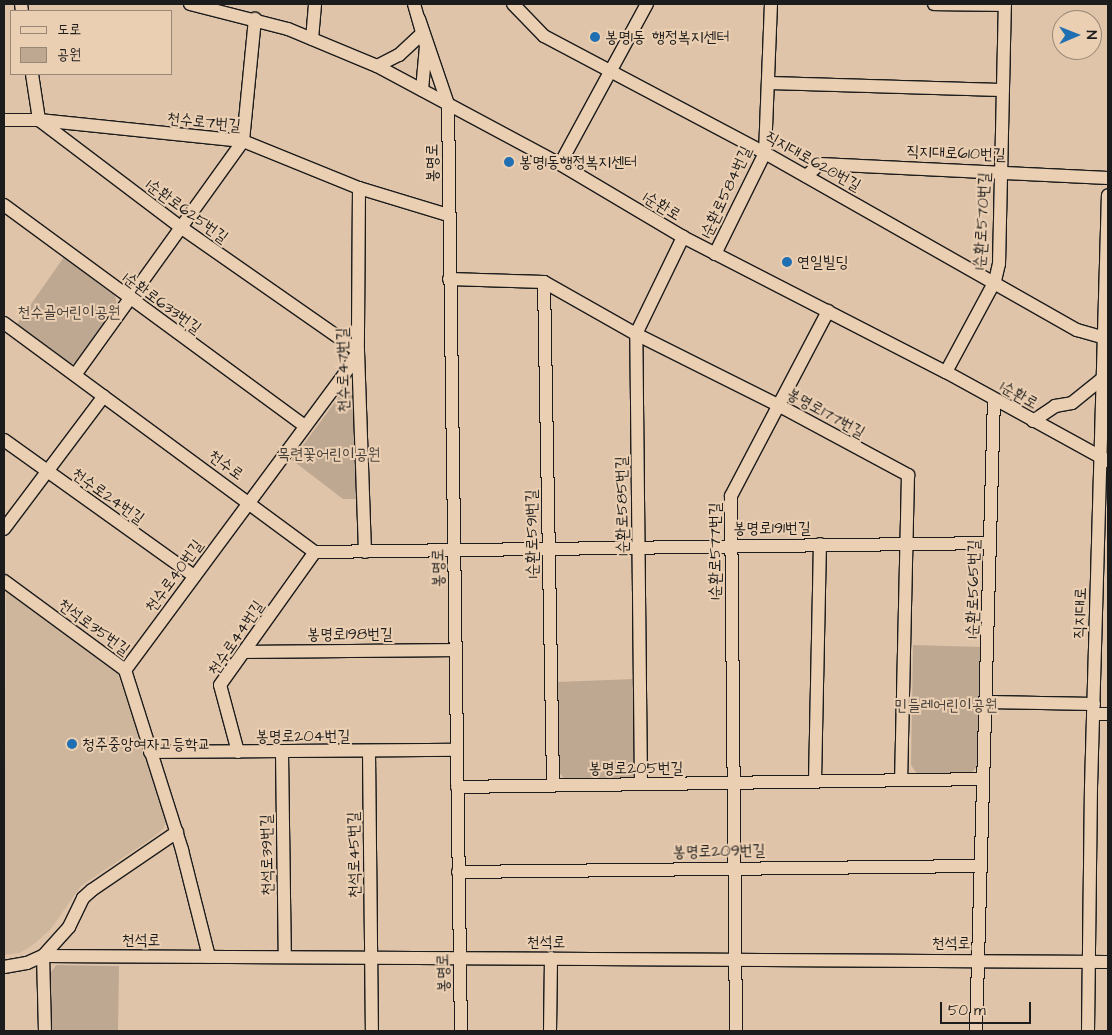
<!DOCTYPE html>
<meta charset="utf-8">
<style>
body{margin:0}
#map{position:relative;width:1112px;height:1035px;overflow:hidden;background:#dfc4a9;font-family:"Architects Daughter","Poor Story",sans-serif}
div>[style]{position:absolute}
[style*='--x']{left:calc(var(--x)*1px);top:calc(var(--y)*1px);width:calc(var(--w)*1px);rotate:calc(var(--a)*1deg)}
.built>*{inset:0;background:#ceb69d}
.green>*{inset:0;background:#bea892}
.roads{filter:drop-shadow(1px 0 #1c1c1c) drop-shadow(-1px 0 #1c1c1c) drop-shadow(0 1px #1c1c1c) drop-shadow(0 -1px #1c1c1c)}
.minor>*{height:12px;margin:-6px;padding:0 6px;transform-origin:6px;border-radius:6px;background:#ebcfb2}
.dots>*{width:14px;height:14px;translate:-50% -50%;box-sizing:border-box;border:2px solid #ebcfb2;border-radius:50%}
span{translate:-50% -50%;white-space:nowrap;text-align:center;line-height:1.15;-webkit-text-stroke:4px #ebcfb2;paint-order:stroke}
.poi-label{font-size:16px;color:#1c1c1c}
.left{translate:0 -50%;text-align:left}
.street-label{font-size:16px;color:#1c1c1c}
.park-label{font-size:16px;color:#443f3a}
.frame{position:absolute;inset:0;border:5px solid #1c1c1c;pointer-events:none}
.legend{position:absolute;left:10px;top:10px;width:162px;height:65px;box-sizing:border-box;background:#ebcfb2;border:1px solid #988776;margin:0;padding:6px 9px;list-style:none;font-size:15px;color:#1c1c1c}
.legend li{display:flex;align-items:center;gap:10px;height:25px}
.legend b{width:25px;border:1px solid #988776}
.north{position:absolute;left:1052px;top:10px;width:50px;height:50px;box-sizing:border-box;background:#ebcfb2;border:1px solid #988776;border-radius:50%;rotate:89deg;font-size:14px;font-weight:700;line-height:20px;text-align:center;color:#1c1c1c}
.north::after{content:'';display:block;margin:auto;width:18px;height:22px;background:#1f6fb2;clip-path:polygon(50% 0,100% 100%,50% 72%,0 100%)}
.scale{position:absolute;left:940px;top:1002px;width:91px;height:22px;box-sizing:border-box;border:2px solid #1c1c1c;border-top:0;padding-left:6px;font-size:15px;line-height:18px;white-space:nowrap;color:#1c1c1c;-webkit-text-stroke:4px #ebcfb2;paint-order:stroke}
</style>
<div id="map">
<div class="built">
<i style="clip-path:polygon(6px 591px,116px 668px,167px 820px,163px 829px,152px 838px,81px 886px,50px 930px,34px 944px,20px 953px,4px 955px)"></i>
</div>
<div class="green">
<i style="clip-path:polygon(64px 257px,115px 296px,117px 305px,77px 363px,71px 364px,17px 324px)"></i>
<i style="clip-path:polygon(344px 390px,353px 390px,358px 499px,343px 499px,292px 460px)"></i>
<i style="clip-path:polygon(913px 645px,982px 647px,979px 763px,970px 775px,917px 774px,911px 765px)"></i>
<i style="clip-path:polygon(635px 679px,637px 771px,630px 780px,567px 782px,558px 771px,557px 682px)"></i>
<i style="clip-path:polygon(56px 965px,119px 966px,118px 1031px,52px 1031px,50px 974px)"></i>
</div>
<div class="roads">
<div class="minor">
<i style="--x:21;--y:4;--w:7;--a:82"></i>
<i style="--x:190;--y:4;--w:101;--a:14.3"></i>
<i style="--x:288;--y:29;--w:96;--a:22.6"></i>
<i style="--x:377;--y:66;--w:208;--a:28.2"></i>
<i style="--x:560;--y:164;--w:143;--a:30.7"></i>
<i style="--x:683;--y:237;--w:296;--a:27.2"></i>
<i style="--x:946;--y:372;--w:185;--a:28.8"></i>
<i style="--x:414;--y:4;--w:44;--a:74.1"></i>
<i style="--x:426;--y:46;--w:44;--a:95.2"></i>
<i style="--x:513;--y:4;--w:45;--a:45.9"></i>
<i style="--x:544;--y:36;--w:250;--a:27.9"></i>
<i style="--x:765;--y:153;--w:359;--a:29.6"></i>
<i style="--x:1077;--y:330;--w:32;--a:16"></i>
<i style="--x:934;--y:4;--w:71;--a:0.8"></i>
<i style="--x:419;--y:19;--w:90;--a:71.2"></i>
<i style="--x:448;--y:104;--w:927;--a:89.2"></i>
<i style="--x:312;--y:39;--w:35;--a:-85"></i>
<i style="--x:377;--y:66;--w:25;--a:-27"></i>
<i style="--x:399;--y:55;--w:33;--a:-43"></i>
<i style="--x:32;--y:74;--w:47;--a:81.3"></i>
<i style="--x:39;--y:120;--w:176;--a:37.1"></i>
<i style="--x:179;--y:226;--w:218;--a:34.9"></i>
<i style="--x:358;--y:351;--w:21;--a:119"></i>
<i style="--x:348;--y:369;--w:375;--a:126.5"></i>
<i style="--x:768;--y:83;--w:235;--a:1.7"></i>
<i style="--x:4;--y:120;--w:35;--a:0"></i>
<i style="--x:39;--y:120;--w:205;--a:5.9"></i>
<i style="--x:243;--y:141;--w:125;--a:22.1"></i>
<i style="--x:359;--y:188;--w:93;--a:16.9"></i>
<i style="--x:560;--y:164;--w:182;--a:-61.5"></i>
<i style="--x:806;--y:176;--w:18;--a:-41"></i>
<i style="--x:820;--y:164;--w:288;--a:2.8"></i>
<i style="--x:359;--y:188;--w:163;--a:90.4"></i>
<i style="--x:358;--y:351;--w:201;--a:88"></i>
<i style="--x:4;--y:205;--w:372;--a:36.3"></i>
<i style="--x:715;--y:254;--w:113;--a:-63.7"></i>
<i style="--x:765;--y:153;--w:149;--a:-87.7"></i>
<i style="--x:449;--y:279;--w:95;--a:1.8"></i>
<i style="--x:544;--y:282;--w:106;--a:29.5"></i>
<i style="--x:636;--y:334;--w:159;--a:26.6"></i>
<i style="--x:778;--y:405;--w:148;--a:28.3"></i>
<i style="--x:908;--y:475;--w:305;--a:91.3"></i>
<i style="--x:544;--y:282;--w:503;--a:88.97"></i>
<i style="--x:4;--y:323;--w:386;--a:36.4"></i>
<i style="--x:315;--y:552;--w:675;--a:-0.76"></i>
<i style="--x:946;--y:372;--w:103;--a:-61.7"></i>
<i style="--x:995;--y:281;--w:17;--a:-77"></i>
<i style="--x:999;--y:264;--w:260;--a:-88.7"></i>
<i style="--x:75;--y:375;--w:288;--a:-54.3"></i>
<i style="--x:243;--y:141;--w:123;--a:-84.4"></i>
<i style="--x:1033;--y:421;--w:27;--a:-34"></i>
<i style="--x:1055;--y:406;--w:17;--a:-10"></i>
<i style="--x:1072;--y:403;--w:40;--a:-39"></i>
<i style="--x:4;--y:440;--w:234;--a:35.6"></i>
<i style="--x:4;--y:529;--w:166;--a:-53.1"></i>
<i style="--x:4;--y:581;--w:150;--a:36.3"></i>
<i style="--x:125;--y:670;--w:189;--a:72.4"></i>
<i style="--x:182;--y:850;--w:110;--a:75.8"></i>
<i style="--x:245;--y:652;--w:209;--a:-0.5"></i>
<i style="--x:988;--y:702;--w:106;--a:1.1"></i>
<i style="--x:1093;--y:714;--w:15;--a:0"></i>
<i style="--x:150;--y:752;--w:306;--a:-0.4"></i>
<i style="--x:238;--y:752;--w:69;--a:-105"></i>
<i style="--x:220;--y:685;--w:163;--a:-54.5"></i>
<i style="--x:369;--y:752;--w:279;--a:89.4"></i>
<i style="--x:282;--y:753;--w:203;--a:89.2"></i>
<i style="--x:815;--y:781;--w:237;--a:-88.8"></i>
<i style="--x:641;--y:784;--w:450;--a:-90.6"></i>
<i style="--x:636;--y:334;--w:108;--a:-64.1"></i>
<i style="--x:457;--y:787;--w:525;--a:-0.87"></i>
<i style="--x:458;--y:872;--w:522;--a:-0.66"></i>
<i style="--x:4;--y:967;--w:23;--a:-10"></i>
<i style="--x:27;--y:963;--w:17;--a:-24"></i>
<i style="--x:43;--y:956;--w:1065;--a:0.32"></i>
<i style="--x:45;--y:1031;--w:75;--a:-91.5"></i>
<i style="--x:43;--y:956;--w:39;--a:-48"></i>
<i style="--x:69;--y:927;--w:32;--a:-64"></i>
<i style="--x:83;--y:898;--w:12;--a:-42"></i>
<i style="--x:92;--y:890;--w:103;--a:-34.3"></i>
<i style="--x:550;--y:1031;--w:73;--a:-89.2"></i>
<i style="--x:736;--y:1031;--w:535;--a:-90.54"></i>
<i style="--x:731;--y:496;--w:209;--a:-62.3"></i>
<i style="--x:976;--y:1031;--w:631;--a:-88.37"></i>
<i style="--x:1088;--y:1031;--w:244;--a:-89.3"></i>
<i style="--x:1091;--y:787;--w:592;--a:-88.36"></i>
</div>
</div>
<div class="dots">
<i style="left:595px;top:37px;background:#1f6fb2"></i>
<i style="left:509px;top:162px;background:#1f6fb2"></i>
<i style="left:787px;top:262px;background:#1f6fb2"></i>
<i style="left:72px;top:744px;background:#1f6fb2"></i>
</div>
<div class="poi-label">
<span class="left" style="left:605px;top:37px">봉명1동 행정복지센터</span>
<span class="left" style="left:519px;top:162px">봉명1동행정복지센터</span>
<span class="left" style="left:797px;top:262px">연일빌딩</span>
<span class="left" style="left:82px;top:744px">청주중앙여자고등학교</span>
</div>
<div class="street-label">
<span style="left:204px;top:122px;rotate:6deg">천수로7번길</span>
<span style="left:956px;top:153px;rotate:2deg">직지대로610번길</span>
<span style="left:813px;top:161px;rotate:29deg">직지대로620번길</span>
<span style="left:432px;top:163px;rotate:-90deg">봉명로</span>
<span style="left:726px;top:192px;rotate:-65deg">1순환로584번길</span>
<span style="left:662px;top:206px;rotate:31deg">1순환로</span>
<span style="left:187px;top:211px;rotate:36deg">1순환로625번길</span>
<span style="left:982px;top:221px;rotate:-87deg">1순환로570번길</span>
<span style="left:162px;top:303px;rotate:36deg">1순환로633번길</span>
<span style="left:343px;top:370px;rotate:-91deg">천수로47번길</span>
<span style="left:1019px;top:395px;rotate:29deg">1순환로</span>
<span style="left:826px;top:413px;rotate:29deg">봉명로177번길</span>
<span style="left:226px;top:465px;rotate:36deg">천수로</span>
<span style="left:108px;top:496px;rotate:35deg">천수로24번길</span>
<span style="left:622px;top:506px;rotate:-91deg">1순환로585번길</span>
<span style="left:772px;top:528px">봉명로191번길</span>
<span style="left:532px;top:534px;rotate:-91deg">1순환로591번길</span>
<span style="left:715px;top:551px;rotate:-90deg">1순환로577번길</span>
<span style="left:438px;top:568px;rotate:-90deg">봉명로</span>
<span style="left:174px;top:576px;rotate:-54deg">천수로40번길</span>
<span style="left:973px;top:589px;rotate:-89deg">1순환로565번길</span>
<span style="left:1080px;top:613px;rotate:-88deg">직지대로</span>
<span style="left:94px;top:627px;rotate:36deg">천석로35번길</span>
<span style="left:350px;top:634px">봉명로198번길</span>
<span style="left:236px;top:638px;rotate:-56deg">천수로44번길</span>
<span style="left:303px;top:736px">봉명로204번길</span>
<span style="left:636px;top:768px">봉명로205번길</span>
<span style="left:719px;top:851px;rotate:-1deg">봉명로209번길</span>
<span style="left:267px;top:855px;rotate:-91deg">천석로39번길</span>
<span style="left:354px;top:855px;rotate:-91deg">천석로45번길</span>
<span style="left:141px;top:940px">천석로</span>
<span style="left:546px;top:942px">천석로</span>
<span style="left:951px;top:943px">천석로</span>
<span style="left:443px;top:973px;rotate:-91deg">봉명로</span>
</div>
<div class="park-label">
<span style="left:69px;top:312px">천수골어린이공원</span>
<span style="left:329px;top:454px">목련꽃어린이공원</span>
<span style="left:946px;top:705px">민들레어린이공원</span>
</div>
<div class="frame"></div>
<ul class="legend">
<li><b style="height:6px;background:#ebcfb2"></b>도로</li>
<li><b style="height:14px;background:#bea892"></b>공원</li>
</ul>
<div class="north">N</div>
<div class="scale">50 m</div>
</div>
